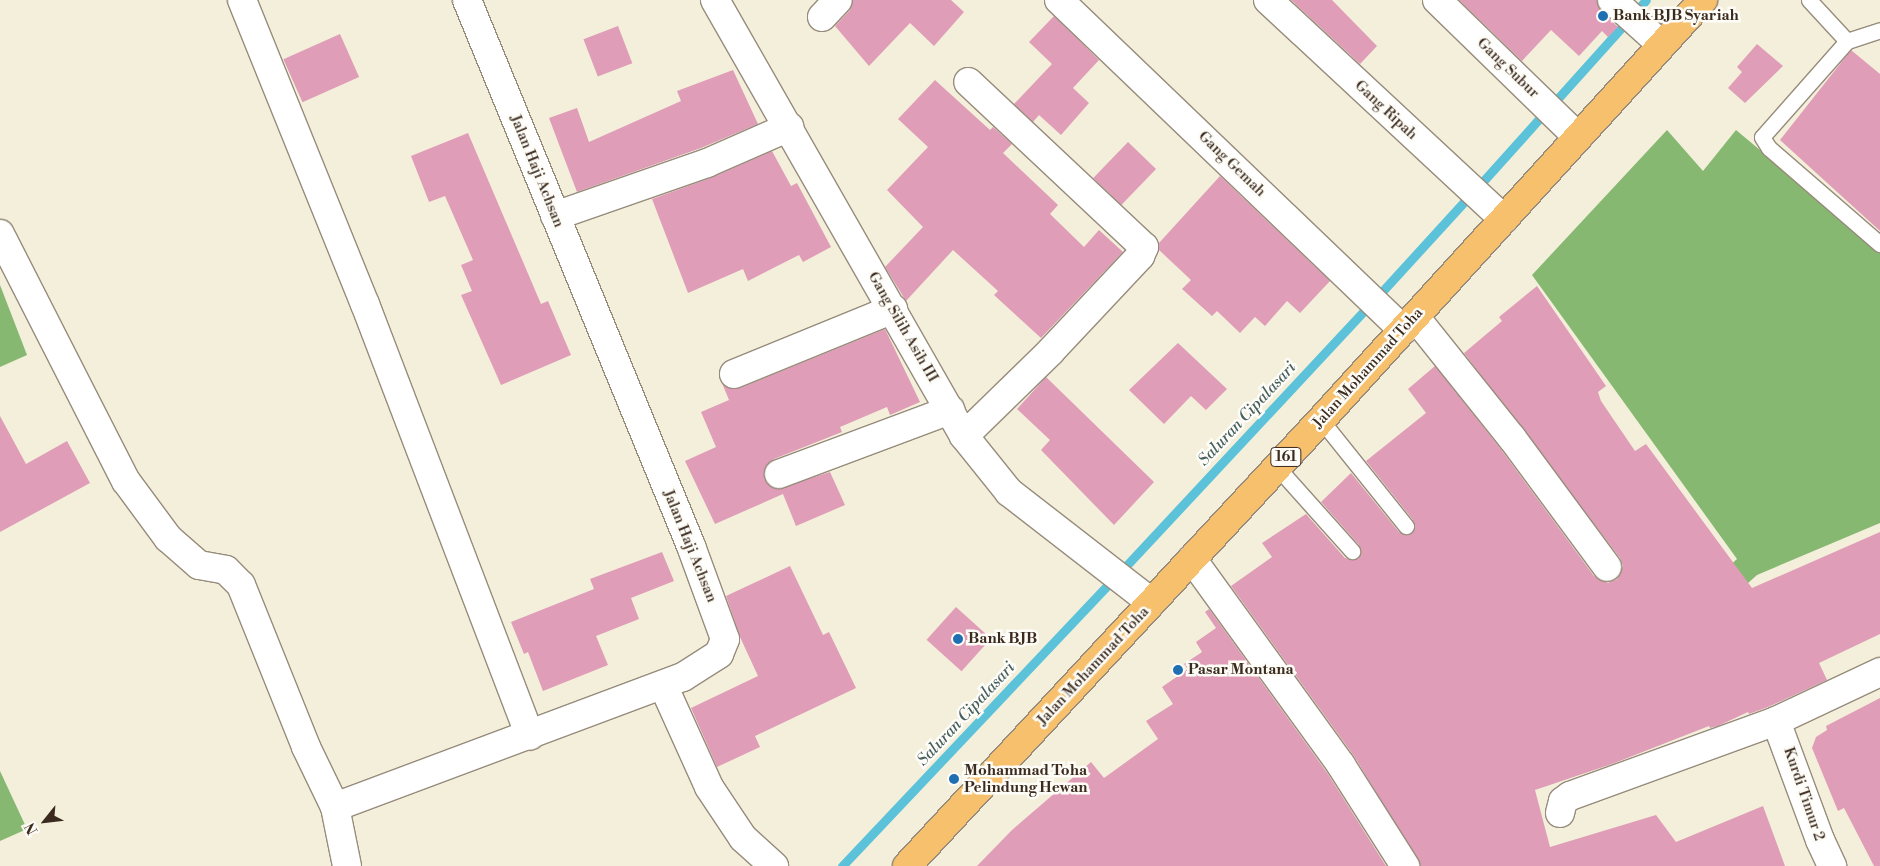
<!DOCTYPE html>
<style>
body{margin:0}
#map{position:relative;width:1880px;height:866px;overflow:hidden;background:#f3efdb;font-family:"Libre Bodoni",serif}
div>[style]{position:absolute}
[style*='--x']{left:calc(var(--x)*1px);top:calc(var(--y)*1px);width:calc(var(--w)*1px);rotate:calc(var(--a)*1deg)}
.forest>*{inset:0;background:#86b872}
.stream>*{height:9px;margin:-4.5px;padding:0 4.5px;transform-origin:4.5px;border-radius:4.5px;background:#5bc2d9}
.building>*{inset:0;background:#e09db7;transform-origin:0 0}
.roads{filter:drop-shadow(1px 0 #978c7c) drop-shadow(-1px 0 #978c7c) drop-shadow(0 1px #978c7c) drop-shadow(0 -1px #978c7c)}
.service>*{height:15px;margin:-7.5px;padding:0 7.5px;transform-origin:7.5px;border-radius:7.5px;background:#fff}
.minor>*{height:28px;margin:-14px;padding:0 14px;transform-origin:14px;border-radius:14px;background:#fff}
.primary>*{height:28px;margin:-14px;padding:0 14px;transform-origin:14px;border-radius:14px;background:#f7c06c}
.dots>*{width:14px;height:14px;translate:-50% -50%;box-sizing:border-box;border:2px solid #fdfcf7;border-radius:50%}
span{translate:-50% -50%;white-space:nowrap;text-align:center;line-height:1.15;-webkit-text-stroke:5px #fdfcf7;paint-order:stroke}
.shield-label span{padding:1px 4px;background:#fdfcf7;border:1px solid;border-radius:4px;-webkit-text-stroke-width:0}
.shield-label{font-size:14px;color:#3b2a1e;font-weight:700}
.poi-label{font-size:15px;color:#3b2a1e;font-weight:700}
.left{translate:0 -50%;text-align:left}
.street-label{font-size:15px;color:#3b2a1e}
.water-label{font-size:16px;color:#465f5f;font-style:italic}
.north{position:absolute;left:20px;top:796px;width:50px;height:50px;-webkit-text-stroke:4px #fdfcf7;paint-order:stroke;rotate:241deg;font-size:14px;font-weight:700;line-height:20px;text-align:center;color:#3b2a1e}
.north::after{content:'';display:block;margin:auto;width:18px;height:22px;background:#3b2a1e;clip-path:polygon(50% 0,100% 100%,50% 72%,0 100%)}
</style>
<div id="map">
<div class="forest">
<i style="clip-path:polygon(1667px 130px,1703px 171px,1736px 130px,1880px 250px,1880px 523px,1757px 575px,1710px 617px,1694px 598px,1737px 559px,1532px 275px)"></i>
<i style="clip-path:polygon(0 285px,27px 355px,0 367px)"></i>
<i style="clip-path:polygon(0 771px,27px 829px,0 841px)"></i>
</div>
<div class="stream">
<i style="--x:1632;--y:16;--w:21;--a:-49"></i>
<i style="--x:1551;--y:106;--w:117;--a:-48.1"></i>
<i style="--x:1477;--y:188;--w:105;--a:-48.1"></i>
<i style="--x:1378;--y:296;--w:139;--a:-47.6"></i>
<i style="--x:1125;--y:567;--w:359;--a:-47"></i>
<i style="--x:842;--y:866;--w:391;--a:-46.6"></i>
</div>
<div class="building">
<i style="clip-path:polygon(853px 0,951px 0,964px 12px,934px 46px,910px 23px,869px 66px,835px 26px,850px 10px)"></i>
<i style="clip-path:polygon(1291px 0,1332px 0,1377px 46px,1360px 64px)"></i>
<i style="clip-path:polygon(1459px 0,1597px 0,1601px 11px,1618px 27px,1608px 37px,1602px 31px,1579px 56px,1551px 30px,1522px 61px)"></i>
<i style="clip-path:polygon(1054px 16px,1099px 60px,1073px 88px,1089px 103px,1061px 135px,1039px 115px,1033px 122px,1014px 104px,1052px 64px,1029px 42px)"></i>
<i style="left:618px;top:26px;width:40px;height:37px;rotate:69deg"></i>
<i style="left:340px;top:34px;width:47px;height:62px;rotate:66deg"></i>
<i style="clip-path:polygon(1757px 44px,1783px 66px,1745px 103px,1728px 88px,1742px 72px,1737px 67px)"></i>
<i style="clip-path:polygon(1851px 50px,1880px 74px,1880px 231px,1780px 140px)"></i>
<i style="clip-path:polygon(733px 70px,758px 124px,701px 148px,577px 192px,549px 118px,577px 108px,589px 142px,681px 101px,677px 91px)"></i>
<i style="clip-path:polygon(935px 80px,990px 130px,993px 127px,1012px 144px,1003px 153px,1058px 205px,1050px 214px,1084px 247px,1099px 230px,1123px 252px,1041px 338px,994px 295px,998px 291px,953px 250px,906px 301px,885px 267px,923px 227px,887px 190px,928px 147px,898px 119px)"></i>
<i style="clip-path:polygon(468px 133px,541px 304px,548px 301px,571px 355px,501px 385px,461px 295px,472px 291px,461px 265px,473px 260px,445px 196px,429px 202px,411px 156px)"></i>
<i style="left:1128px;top:142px;width:39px;height:50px;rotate:44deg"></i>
<i style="clip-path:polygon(772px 151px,791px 186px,797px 183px,831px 247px,803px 262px,799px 255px,748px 281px,743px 269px,688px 293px,652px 199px,713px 177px)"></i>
<i style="clip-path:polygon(1220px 176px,1330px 281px,1300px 313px,1287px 301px,1265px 326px,1255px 317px,1240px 333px,1217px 311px,1212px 316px,1182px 289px,1191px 280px,1159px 250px,1159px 243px)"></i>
<i style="clip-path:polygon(1537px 286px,1606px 386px,1598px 392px,1601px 401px,1635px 451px,1646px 444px,1752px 588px,1880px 532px,1880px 634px,1819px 663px,1827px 680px,1768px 707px,1749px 714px,1748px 712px,1718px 726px,1710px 728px,1709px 726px,1612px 764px,1535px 790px,1550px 847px,1656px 815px,1676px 842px,1763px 806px,1785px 866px,1421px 866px,1354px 756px,1231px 586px,1272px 557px,1262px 543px,1306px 514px,1345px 558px,1353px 560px,1359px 558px,1359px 545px,1321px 502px,1351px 473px,1399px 532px,1407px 535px,1412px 533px,1413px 520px,1366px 461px,1426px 413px,1408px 389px,1435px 366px,1500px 448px,1594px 576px,1608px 583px,1617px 579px,1623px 566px,1620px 558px,1464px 353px,1502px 321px,1499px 317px)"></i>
<i style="clip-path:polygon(885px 329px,920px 402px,890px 415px,887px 407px,840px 427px,842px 432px,774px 459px,764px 471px,765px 480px,777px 489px,830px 472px,845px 505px,796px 526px,783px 494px,715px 524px,685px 461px,716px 447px,701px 412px,729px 400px,722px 383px,731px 389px,740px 388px)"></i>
<i style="clip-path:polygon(1178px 343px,1227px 389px,1206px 410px,1191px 396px,1164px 424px,1129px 390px)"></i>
<i style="clip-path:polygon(1046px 377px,1154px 482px,1114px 525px,1041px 450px,1050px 440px,1017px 409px)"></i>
<i style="clip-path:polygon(0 416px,26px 464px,67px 441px,90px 483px,0 532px)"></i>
<i style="clip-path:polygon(662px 552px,674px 581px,631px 598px,639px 619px,596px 636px,608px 665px,543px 691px,528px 652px,524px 654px,511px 622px,594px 589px,590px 579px)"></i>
<i style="clip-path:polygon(790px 566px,823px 635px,829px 632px,856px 688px,755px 736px,760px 747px,717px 767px,691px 708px,758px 676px,740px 637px,726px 596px)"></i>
<i style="left:956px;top:607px;width:47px;height:44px;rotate:42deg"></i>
<i style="clip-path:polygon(1209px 609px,1328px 774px,1386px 866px,977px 866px,1012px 830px,1091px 762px,1104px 778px,1158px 739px,1146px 721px,1173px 704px,1162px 687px,1188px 669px,1184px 664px,1202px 652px,1196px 642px,1216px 628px,1205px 612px)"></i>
<i style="clip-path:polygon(1880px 698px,1880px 866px,1874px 866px,1844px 808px,1838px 811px,1812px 748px,1816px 737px,1827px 730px,1826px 726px)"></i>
</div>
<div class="roads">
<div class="service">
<i style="--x:1809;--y:0;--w:56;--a:47.2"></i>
<i style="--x:1847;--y:41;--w:128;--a:131.5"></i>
<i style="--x:1762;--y:137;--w:13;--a:58"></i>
<i style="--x:1769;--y:148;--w:147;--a:40.9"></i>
<i style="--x:1847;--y:41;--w:35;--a:-18"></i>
<i style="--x:1321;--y:420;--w:136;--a:51.3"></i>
<i style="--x:1277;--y:467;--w:113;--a:48.2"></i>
</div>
<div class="minor">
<i style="--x:242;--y:0;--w:328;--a:68"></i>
<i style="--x:365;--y:304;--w:462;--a:69.1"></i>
<i style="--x:715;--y:0;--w:502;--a:60.27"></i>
<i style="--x:964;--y:436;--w:72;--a:51.2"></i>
<i style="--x:1009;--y:492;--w:180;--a:37.8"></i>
<i style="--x:1059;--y:0;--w:477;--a:43.8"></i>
<i style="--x:1268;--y:0;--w:322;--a:42.9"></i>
<i style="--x:1437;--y:0;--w:197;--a:44.2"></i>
<i style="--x:1612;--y:0;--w:67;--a:42"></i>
<i style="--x:822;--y:17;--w:23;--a:-47"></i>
<i style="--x:555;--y:216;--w:161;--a:-19.2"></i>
<i style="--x:707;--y:163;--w:90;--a:-23.7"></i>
<i style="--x:0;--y:234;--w:277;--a:63"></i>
<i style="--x:126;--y:481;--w:71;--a:53.6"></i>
<i style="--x:168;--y:538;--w:41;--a:41.1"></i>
<i style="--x:199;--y:565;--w:27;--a:10"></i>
<i style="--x:226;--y:570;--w:21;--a:45"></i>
<i style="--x:241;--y:585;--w:175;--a:68.1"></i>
<i style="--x:306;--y:747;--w:67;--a:64.2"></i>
<i style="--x:335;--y:807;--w:60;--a:78.5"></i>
<i style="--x:1415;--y:317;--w:155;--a:51.3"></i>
<i style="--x:1512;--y:438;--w:160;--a:53.6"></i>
<i style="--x:734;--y:374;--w:172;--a:-22.2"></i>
<i style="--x:964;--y:436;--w:120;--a:-44.3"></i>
<i style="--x:1050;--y:352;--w:132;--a:-46.8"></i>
<i style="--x:1140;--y:256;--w:10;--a:-66"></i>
<i style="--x:1144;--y:247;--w:241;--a:-136.8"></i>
<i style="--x:779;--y:474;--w:183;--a:-20.5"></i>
<i style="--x:1192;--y:559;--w:254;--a:54.1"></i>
<i style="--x:1341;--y:765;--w:120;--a:57.6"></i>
<i style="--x:663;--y:685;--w:112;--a:65.7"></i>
<i style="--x:709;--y:787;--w:61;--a:56.3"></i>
<i style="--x:743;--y:838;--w:42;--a:42.1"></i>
<i style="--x:1776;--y:721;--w:127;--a:69.7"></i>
<i style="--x:1820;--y:840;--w:29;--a:65"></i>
<i style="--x:335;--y:807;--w:371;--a:-20.5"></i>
<i style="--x:683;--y:677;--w:43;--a:-32.6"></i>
<i style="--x:719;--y:654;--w:16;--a:-68"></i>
<i style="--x:725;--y:639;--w:99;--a:-110.1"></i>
<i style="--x:691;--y:546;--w:590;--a:-112.31"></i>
<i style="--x:1560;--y:813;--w:12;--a:-76"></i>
<i style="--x:1563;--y:801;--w:9;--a:-36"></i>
<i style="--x:1570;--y:796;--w:219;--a:-20"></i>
<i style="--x:1776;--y:721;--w:115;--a:-25.2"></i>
</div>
<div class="primary">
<i style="--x:907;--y:866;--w:609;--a:-47.13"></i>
<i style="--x:1321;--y:420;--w:568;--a:-47.71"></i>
</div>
</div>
<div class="dots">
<i style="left:1603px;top:16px;background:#1f6fb2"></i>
<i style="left:958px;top:639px;background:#1f6fb2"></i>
<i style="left:1178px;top:670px;background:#1f6fb2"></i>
<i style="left:954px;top:779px;background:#1f6fb2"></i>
</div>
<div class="shield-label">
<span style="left:1286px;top:457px">161</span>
</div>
<div class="poi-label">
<span class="left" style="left:1613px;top:16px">Bank BJB Syariah</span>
<span class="left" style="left:968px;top:639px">Bank BJB</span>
<span class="left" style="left:1188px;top:670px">Pasar Montana</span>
<span class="left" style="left:964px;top:779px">Mohammad Toha<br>Pelindung Hewan</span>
</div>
<div class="street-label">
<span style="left:1508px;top:68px;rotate:44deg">Gang Subur</span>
<span style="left:1386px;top:110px;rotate:43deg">Gang Ripah</span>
<span style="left:1232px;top:164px;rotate:44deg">Gang Gemah</span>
<span style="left:537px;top:171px;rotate:68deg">Jalan Haji Achsan</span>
<span style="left:903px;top:327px;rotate:60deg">Gang Silih Asih III</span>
<span style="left:1368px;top:368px;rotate:-48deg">Jalan Mohammad Toha</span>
<span style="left:690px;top:546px;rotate:68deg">Jalan Haji Achsan</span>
<span style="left:1093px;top:666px;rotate:-47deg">Jalan Mohammad Toha</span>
<span style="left:1804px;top:794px;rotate:71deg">Kurdi Timur 2</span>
</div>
<div class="water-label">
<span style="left:1247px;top:414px;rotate:-47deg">Saluran Cipalasari</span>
<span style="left:966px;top:714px;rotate:-47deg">Saluran Cipalasari</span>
</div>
<div class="north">N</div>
</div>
